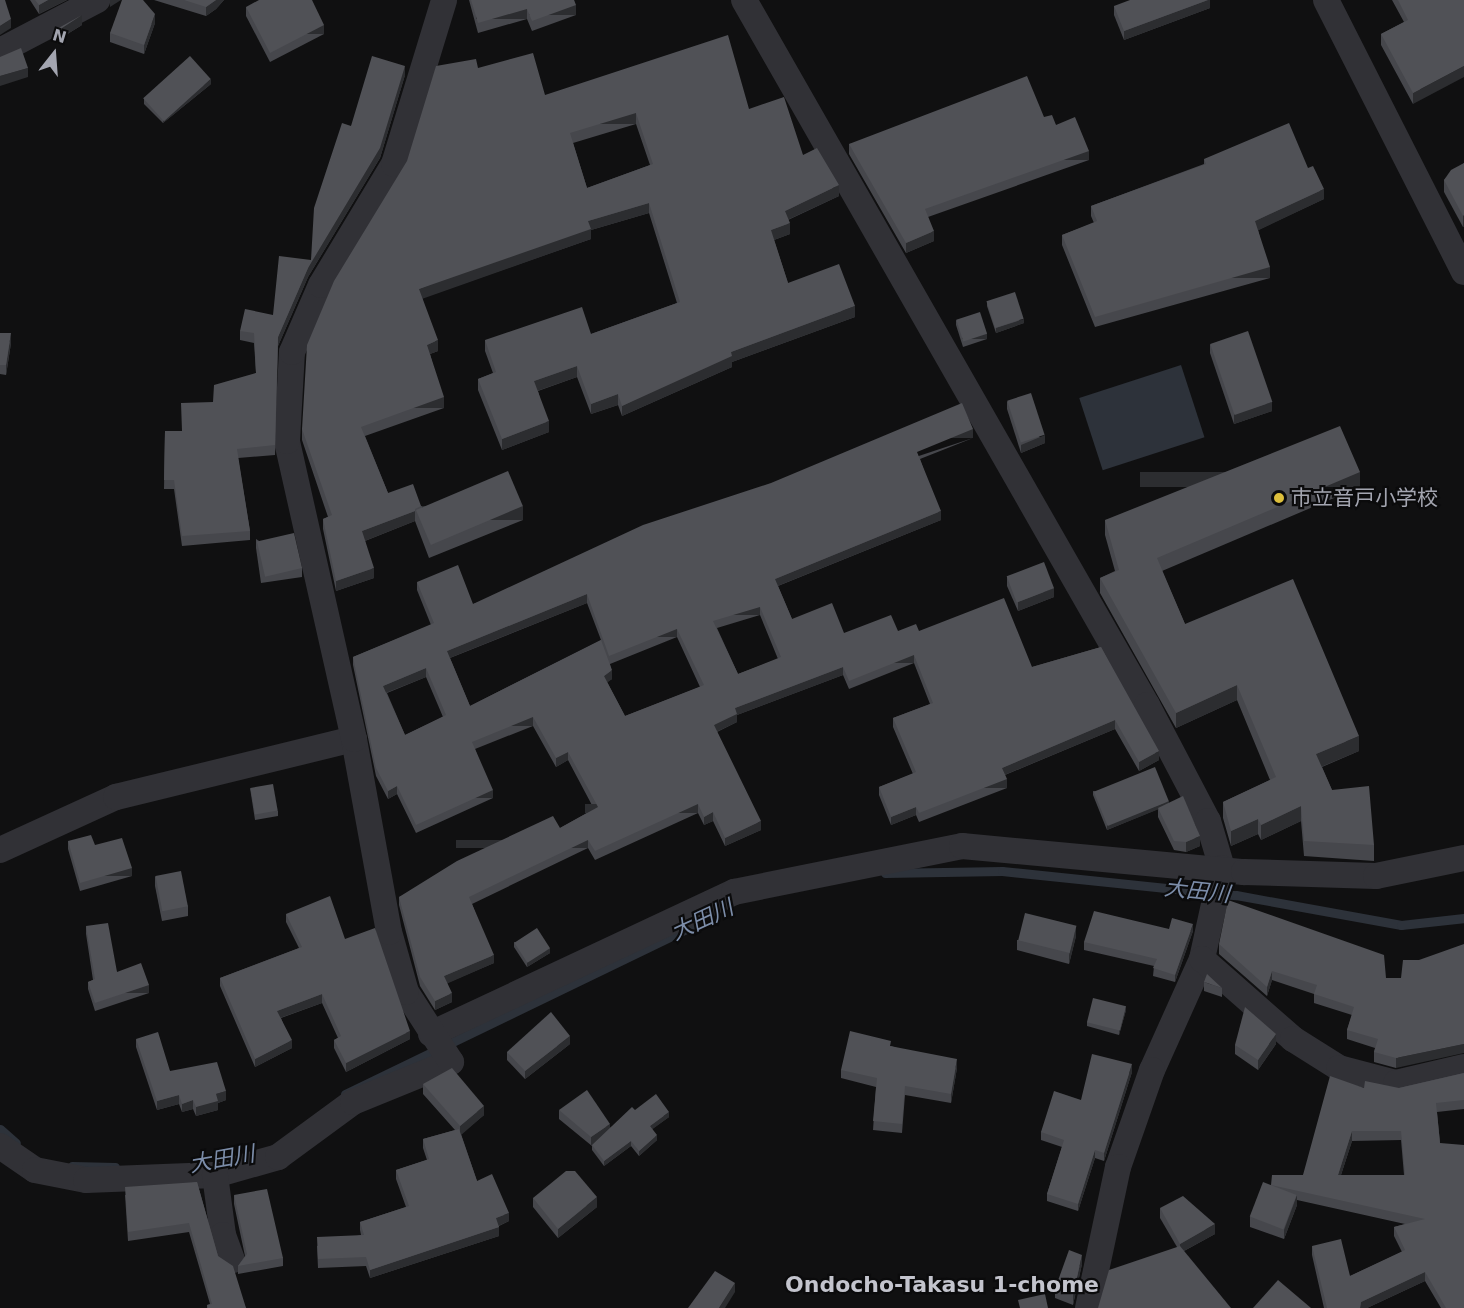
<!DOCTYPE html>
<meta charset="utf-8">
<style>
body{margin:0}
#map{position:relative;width:1464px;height:1308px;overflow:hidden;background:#101011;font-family:"DejaVu Sans","Noto Sans JP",sans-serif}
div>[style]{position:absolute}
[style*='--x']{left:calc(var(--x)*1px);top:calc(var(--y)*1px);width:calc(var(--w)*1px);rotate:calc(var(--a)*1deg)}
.water>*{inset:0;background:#2d323a;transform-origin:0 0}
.stream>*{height:9px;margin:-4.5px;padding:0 4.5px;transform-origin:4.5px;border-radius:4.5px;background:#2d323a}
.minor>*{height:26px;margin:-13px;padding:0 13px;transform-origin:13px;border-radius:13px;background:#313136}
.wall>*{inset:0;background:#46474c}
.shaded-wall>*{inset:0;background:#2c2d30;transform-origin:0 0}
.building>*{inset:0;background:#505156;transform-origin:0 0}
.dots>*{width:16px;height:16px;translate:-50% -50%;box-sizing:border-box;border:3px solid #0b0b0c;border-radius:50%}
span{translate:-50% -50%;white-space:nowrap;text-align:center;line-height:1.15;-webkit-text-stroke:4.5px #0b0b0c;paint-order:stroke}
.poi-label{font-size:21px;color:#a3a5b0}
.left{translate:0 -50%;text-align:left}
.water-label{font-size:22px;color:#7c8da9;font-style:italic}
.neighbourhood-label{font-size:22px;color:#c3c4cd;font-weight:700}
.north{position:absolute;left:24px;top:24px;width:60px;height:60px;-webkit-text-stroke:4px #0b0b0c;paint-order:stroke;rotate:17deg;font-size:16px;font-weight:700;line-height:24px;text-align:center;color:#a3a5b0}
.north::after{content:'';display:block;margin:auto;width:21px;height:27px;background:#a3a5b0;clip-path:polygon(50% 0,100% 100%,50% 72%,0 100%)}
</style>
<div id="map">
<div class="water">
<i style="left:1181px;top:365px;width:76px;height:107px;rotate:72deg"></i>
</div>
<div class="stream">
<i style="--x:885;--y:873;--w:117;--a:-1"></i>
<i style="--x:1002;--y:871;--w:235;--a:5.9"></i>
<i style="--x:1236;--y:895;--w:168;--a:10.3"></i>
<i style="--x:1401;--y:925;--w:63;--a:-6.3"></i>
<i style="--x:345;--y:1094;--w:386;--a:-25.8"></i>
<i style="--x:0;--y:1129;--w:21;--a:41"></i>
<i style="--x:72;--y:1166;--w:43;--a:1.3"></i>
</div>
<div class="minor">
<i style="--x:744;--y:0;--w:812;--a:60.25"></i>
<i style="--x:1147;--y:705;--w:131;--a:62.3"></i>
<i style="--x:1208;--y:821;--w:49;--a:73.4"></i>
<i style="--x:1222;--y:868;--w:93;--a:102.4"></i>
<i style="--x:1202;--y:959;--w:122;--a:114.2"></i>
<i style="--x:1152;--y:1070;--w:103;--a:109.3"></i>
<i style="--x:1118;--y:1167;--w:144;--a:102"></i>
<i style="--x:1326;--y:0;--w:305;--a:63.1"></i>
<i style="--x:0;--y:51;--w:110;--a:-27.7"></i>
<i style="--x:0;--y:850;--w:128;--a:-24.6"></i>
<i style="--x:116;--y:797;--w:245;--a:-13.7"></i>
<i style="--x:1202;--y:959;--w:121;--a:41.3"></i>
<i style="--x:1293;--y:1039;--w:54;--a:32.2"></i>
<i style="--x:1339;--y:1068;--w:59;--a:14.7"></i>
<i style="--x:1396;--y:1083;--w:70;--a:-13.2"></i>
<i style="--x:431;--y:1034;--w:335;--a:-25.1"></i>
<i style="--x:734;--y:892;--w:233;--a:-11.4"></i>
<i style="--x:962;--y:846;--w:283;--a:5.3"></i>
<i style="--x:1244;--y:872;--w:132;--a:1.7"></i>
<i style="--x:1376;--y:876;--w:90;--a:-11.6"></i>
<i style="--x:0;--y:1146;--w:42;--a:34.4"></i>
<i style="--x:35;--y:1170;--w:52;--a:11.1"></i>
<i style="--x:86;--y:1180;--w:129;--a:-2.2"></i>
<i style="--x:215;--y:1175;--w:66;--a:-15.9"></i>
<i style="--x:278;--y:1157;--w:93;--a:-36.3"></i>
<i style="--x:353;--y:1102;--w:106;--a:-22.2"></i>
<i style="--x:451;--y:1062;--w:83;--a:-122.7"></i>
<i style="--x:406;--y:992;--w:62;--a:-105.8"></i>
<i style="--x:389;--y:932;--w:196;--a:-100.3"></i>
<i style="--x:354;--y:739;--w:305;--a:-102.7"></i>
<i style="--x:287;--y:441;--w:89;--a:-86.8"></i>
<i style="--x:292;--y:352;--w:73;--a:-66.6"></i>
<i style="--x:321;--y:285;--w:141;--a:-58.9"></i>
<i style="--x:394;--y:164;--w:171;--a:-73"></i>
<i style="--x:215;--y:1175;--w:61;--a:82.4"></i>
<i style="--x:223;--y:1235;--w:27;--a:70"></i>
</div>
<div class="wall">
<i style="clip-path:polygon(30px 0,67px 0,39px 14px)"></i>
<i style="clip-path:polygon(154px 0,224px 0,216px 9px,206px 16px)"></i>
<i style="clip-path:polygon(469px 0,574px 0,576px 15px,532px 31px,527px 19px,478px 33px)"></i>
<i style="clip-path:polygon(1210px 0,1210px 8px,1124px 40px,1114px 15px,1114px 6px)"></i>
<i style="clip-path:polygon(1392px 0,1464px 0,1413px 104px,1381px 45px,1381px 34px,1404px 22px)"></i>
<i style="clip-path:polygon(246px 7px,324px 34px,270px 62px,246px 16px)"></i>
<i style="clip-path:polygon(155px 23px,144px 54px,110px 42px,110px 33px)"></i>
<i style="clip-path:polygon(82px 25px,56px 41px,55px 39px,55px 30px)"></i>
<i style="clip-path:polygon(evenodd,478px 68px,545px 95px,749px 109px,803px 155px,839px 196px,788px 220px,790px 234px,774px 240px,788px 283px,855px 317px,732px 362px,732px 367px,622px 416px,618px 405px,591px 414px,577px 377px,538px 391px,549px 432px,502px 450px,478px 390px,478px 379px,493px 373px,485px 351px,485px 340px,591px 334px,677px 303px,649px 213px,591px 230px,591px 239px,422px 298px,438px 351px,430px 354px,444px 408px,365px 436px,388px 493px,421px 506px,523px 520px,429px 558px,415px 521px,365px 541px,374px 578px,336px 591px,323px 529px,323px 519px,328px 517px,302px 440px,302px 429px,478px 68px,636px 124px,650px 165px,587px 188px,573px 143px,636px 124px)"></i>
<i style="clip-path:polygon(405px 75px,380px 158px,308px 277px,278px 346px,275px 455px,238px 458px,250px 531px,250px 540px,182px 546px,174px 489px,164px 489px,165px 431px,182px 431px,213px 402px,256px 373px,254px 343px,240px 340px,240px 331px,273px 315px,311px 260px,351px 126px)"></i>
<i style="clip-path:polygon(211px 84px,163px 123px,144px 104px,144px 99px)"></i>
<i style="clip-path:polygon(1044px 117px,1056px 125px,1089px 160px,928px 217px,934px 241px,906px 253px,849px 154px,849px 144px)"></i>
<i style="clip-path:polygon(1204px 159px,1308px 168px,1324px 199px,1258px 230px,1270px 278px,1095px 327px,1062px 245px,1062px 235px,1094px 223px,1091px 216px,1091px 206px,1204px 164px)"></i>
<i style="clip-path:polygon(1464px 163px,1464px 227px,1463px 227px,1444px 192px,1444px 180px)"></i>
<i style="clip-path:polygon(987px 302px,1024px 323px,996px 333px,987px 306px)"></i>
<i style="clip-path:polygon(956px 320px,987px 339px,963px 347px,956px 325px)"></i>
<i style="clip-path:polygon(0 333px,11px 343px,6px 375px,0 374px)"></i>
<i style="clip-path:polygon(1210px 344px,1272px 411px,1234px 424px,1210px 353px)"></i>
<i style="clip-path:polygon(1007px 401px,1045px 443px,1021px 453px,1007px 409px)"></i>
<i style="clip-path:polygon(evenodd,973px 438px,920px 459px,941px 520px,778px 586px,792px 619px,844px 633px,919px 631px,1032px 667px,1101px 647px,1159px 760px,1139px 771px,1115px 729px,1005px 775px,1007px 788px,919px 822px,916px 815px,891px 825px,879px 795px,879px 787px,913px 774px,893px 727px,893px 718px,930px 704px,914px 663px,849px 689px,843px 675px,737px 715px,737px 722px,717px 732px,761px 830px,725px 846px,713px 821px,704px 825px,698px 813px,595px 860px,588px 848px,472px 904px,494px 963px,447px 983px,452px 1002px,435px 1010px,420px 986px,399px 905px,399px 897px,560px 828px,594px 809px,568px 760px,556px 767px,533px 726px,475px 749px,493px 798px,416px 833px,397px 794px,388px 799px,376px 776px,353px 665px,353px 657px,431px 625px,417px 590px,417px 582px,473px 604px,973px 438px,587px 603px,601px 640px,470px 706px,450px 658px,587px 603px,973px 438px,760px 615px,778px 659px,738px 674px,717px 628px,760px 615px,973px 438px,677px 637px,700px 687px,625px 716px,607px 682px,612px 679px,610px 664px,677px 637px,973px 438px,426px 677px,443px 717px,405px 735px,387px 693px,426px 677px)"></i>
<i style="clip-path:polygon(1360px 487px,1162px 571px,1185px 624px,1359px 751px,1322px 767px,1332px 790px,1374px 845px,1374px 861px,1304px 856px,1301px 821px,1261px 840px,1258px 834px,1231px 846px,1223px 818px,1223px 802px,1270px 780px,1237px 700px,1176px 728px,1100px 593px,1100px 578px,1115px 571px,1105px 535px,1105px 520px)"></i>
<i style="clip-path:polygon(256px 539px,302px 568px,302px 577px,261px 583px,256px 548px)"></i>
<i style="clip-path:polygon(1007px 576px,1054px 597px,1018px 611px,1007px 586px)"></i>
<i style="clip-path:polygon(250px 788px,278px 811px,278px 816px,255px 820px)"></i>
<i style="clip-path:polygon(1093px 791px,1169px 803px,1200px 846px,1186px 852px,1174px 850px,1158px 817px,1158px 809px,1107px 830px,1093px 795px)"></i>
<i style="clip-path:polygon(68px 841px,95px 845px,132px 876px,80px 891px,68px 849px)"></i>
<i style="clip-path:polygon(155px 876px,188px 906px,188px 916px,162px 921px,155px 886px)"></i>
<i style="clip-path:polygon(286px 914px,345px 939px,410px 1039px,346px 1072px,334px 1048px,334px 1040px,338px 1038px,322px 1003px,281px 1018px,292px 1048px,255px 1067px,220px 986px,220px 978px,299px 948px,286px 922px)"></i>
<i style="clip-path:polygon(86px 926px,117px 972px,149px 993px,95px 1011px,88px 989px,88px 982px,93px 980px,86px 934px)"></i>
<i style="clip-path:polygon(1169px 929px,1193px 931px,1175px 982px,1153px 976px,1154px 966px,1084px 950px,1084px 942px)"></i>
<i style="clip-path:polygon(1076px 936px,1069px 964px,1017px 950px,1017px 940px)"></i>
<i style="clip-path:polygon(514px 942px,550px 953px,527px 967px,514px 947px)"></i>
<i style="clip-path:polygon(1219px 944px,1386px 978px,1401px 978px,1419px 960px,1396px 1068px,1374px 1062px,1374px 1052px,1375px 1048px,1347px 1039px,1347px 1030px,1352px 1015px,1314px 1003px,1314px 994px,1272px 980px,1267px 996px,1219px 954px)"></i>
<i style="clip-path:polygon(1204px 982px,1222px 988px,1222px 997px,1204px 991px)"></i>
<i style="clip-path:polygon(1126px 1010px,1119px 1035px,1087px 1026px,1087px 1022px)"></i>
<i style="clip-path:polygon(136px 1039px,170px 1071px,226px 1100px,218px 1103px,218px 1110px,196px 1116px,193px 1109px,182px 1112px,179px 1104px,157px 1110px,136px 1047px)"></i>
<i style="clip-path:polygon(570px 1044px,525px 1079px,507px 1060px,507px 1052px)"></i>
<i style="clip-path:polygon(1276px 1044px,1258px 1070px,1235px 1054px,1235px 1045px)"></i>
<i style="clip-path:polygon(891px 1046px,957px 1068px,951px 1103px,905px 1095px,902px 1133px,873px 1130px,876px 1087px,841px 1078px,841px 1070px)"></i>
<i style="clip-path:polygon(1132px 1072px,1104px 1161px,1095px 1158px,1078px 1211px,1047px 1201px,1047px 1194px,1062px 1147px,1041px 1140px,1041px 1132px,1081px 1100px)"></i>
<i style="clip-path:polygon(evenodd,1464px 1073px,1464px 1109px,1437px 1112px,1440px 1143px,1464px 1308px,1441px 1308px,1425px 1281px,1367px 1308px,1324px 1308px,1312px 1255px,1312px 1246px,1350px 1276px,1402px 1252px,1394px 1236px,1394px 1227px,1405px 1224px,1297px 1200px,1297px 1205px,1284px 1239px,1250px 1227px,1250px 1217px,1271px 1185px,1303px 1175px,1364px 1088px,1399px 1088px,1464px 1073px,1401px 1140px,1404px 1175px,1341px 1175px,1352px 1141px,1401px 1140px)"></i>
<i style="clip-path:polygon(423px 1084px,484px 1115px,461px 1134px,477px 1181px,509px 1221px,499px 1226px,499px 1236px,370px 1278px,366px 1266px,318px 1268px,317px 1246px,361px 1235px,360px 1230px,360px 1222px,406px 1207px,396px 1179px,396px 1170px,427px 1160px,423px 1148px,423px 1139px,455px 1130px,423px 1094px)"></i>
<i style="clip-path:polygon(559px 1110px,610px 1128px,635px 1110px,669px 1117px,652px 1129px,657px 1140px,639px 1156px,631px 1146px,604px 1166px,592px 1150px,592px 1146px,559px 1119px)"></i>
<i style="clip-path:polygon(197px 1182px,218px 1256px,246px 1308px,207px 1308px,207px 1305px,210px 1304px,189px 1232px,128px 1241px,125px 1195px)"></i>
<i style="clip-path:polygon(234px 1195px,283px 1258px,283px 1266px,238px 1274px,238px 1266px,245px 1256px,234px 1204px)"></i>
<i style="clip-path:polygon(533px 1198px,597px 1207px,558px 1238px,533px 1207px)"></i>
<i style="clip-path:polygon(1160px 1208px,1215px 1234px,1184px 1251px,1177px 1247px,1160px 1218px)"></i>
<i style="clip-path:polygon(1082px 1264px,1073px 1305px,1055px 1298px,1055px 1289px)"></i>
</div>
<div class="shaded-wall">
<i style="clip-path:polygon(48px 0,67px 0,39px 14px,39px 5px)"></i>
<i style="clip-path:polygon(110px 0,121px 0,110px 7px)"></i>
<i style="clip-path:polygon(216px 0,224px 0,216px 9px,206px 16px,206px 7px)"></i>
<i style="clip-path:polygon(1208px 0,1210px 0,1210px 8px,1124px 40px,1124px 31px)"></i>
<i style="left:576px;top:5px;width:10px;height:47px;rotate:90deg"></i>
<i style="left:527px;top:9px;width:10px;height:51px;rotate:90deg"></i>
<i style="clip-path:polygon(155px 14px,155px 23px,144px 54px,144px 45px)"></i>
<i style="clip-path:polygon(82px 15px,82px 25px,56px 41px,56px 32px)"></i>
<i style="clip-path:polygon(11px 19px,11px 28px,0 35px,0 26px)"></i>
<i style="left:324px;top:25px;width:9px;height:61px;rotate:90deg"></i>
<i style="clip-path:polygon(405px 66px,405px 75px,380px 158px,308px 277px,278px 346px,275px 455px,278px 337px,308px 268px)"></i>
<i style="clip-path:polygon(1464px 66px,1464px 77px,1413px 104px,1413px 93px)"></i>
<i style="clip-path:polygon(28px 68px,28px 77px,0 86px,0 76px)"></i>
<i style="clip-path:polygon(211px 79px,211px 84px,163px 123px,163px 119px)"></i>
<i style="left:636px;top:113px;width:11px;height:69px;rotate:90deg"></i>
<i style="left:1089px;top:151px;width:9px;height:174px;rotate:90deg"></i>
<i style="clip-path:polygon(839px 185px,839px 196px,785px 221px,785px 211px)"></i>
<i style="clip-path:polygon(1324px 189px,1324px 199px,1255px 232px,1255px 221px)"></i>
<i style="clip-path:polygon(649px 203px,649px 213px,591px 230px,591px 239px,419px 300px,419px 289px,588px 221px)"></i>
<i style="left:1464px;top:215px;width:12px;height:1px;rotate:90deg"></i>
<i style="clip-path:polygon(790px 223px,790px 234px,771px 241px,771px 230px)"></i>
<i style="clip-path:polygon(934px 231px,934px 241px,906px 253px,906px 243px)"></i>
<i style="left:1270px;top:267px;width:11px;height:182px;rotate:90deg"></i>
<i style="clip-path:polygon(855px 306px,855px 317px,732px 362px,732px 367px,622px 416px,622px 406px,731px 352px)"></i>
<i style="clip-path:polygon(1024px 319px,1024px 323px,996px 333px,996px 328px)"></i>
<i style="clip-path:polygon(11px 333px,11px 343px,6px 375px,6px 365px)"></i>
<i style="left:987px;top:334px;width:5px;height:25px;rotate:90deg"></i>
<i style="clip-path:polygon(438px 340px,438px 351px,427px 355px,427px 345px)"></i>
<i style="clip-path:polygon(577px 366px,577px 377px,534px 392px,534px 381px)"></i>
<i style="clip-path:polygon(618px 394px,618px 405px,591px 414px,591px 404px)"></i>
<i style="left:444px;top:397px;width:11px;height:88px;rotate:90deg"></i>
<i style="clip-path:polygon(1272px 402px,1272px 411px,1234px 424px,1234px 414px)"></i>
<i style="clip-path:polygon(549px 421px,549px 432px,502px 450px,502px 439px)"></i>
<i style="left:973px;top:429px;width:9px;height:61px;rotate:90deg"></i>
<i style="clip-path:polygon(1045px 435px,1045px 443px,1021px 453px,1021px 445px)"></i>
<i style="left:1360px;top:472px;width:15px;height:220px;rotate:90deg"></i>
<i style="left:523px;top:506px;width:14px;height:101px;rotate:90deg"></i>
<i style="clip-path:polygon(415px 511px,415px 521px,362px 542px,362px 531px)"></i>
<i style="clip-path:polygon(941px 511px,941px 520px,775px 587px,775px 579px)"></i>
<i style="clip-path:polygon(374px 568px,374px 578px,336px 591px,336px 581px)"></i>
<i style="clip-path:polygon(1054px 588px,1054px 597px,1018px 611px,1018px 602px)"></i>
<i style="clip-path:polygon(587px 594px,587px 603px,447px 659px,447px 651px)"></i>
<i style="left:760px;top:607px;width:8px;height:49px;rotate:90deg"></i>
<i style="left:677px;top:629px;width:8px;height:73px;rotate:90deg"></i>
<i style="left:914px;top:655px;width:8px;height:70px;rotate:90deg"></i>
<i style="clip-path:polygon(843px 667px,843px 675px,737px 715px,737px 722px,714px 733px,714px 725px,735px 708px)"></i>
<i style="clip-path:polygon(426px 668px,426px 677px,383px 694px,383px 686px)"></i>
<i style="clip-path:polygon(612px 670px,612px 679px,604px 685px,604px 676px)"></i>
<i style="clip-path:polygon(1237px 685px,1237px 700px,1176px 728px,1176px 713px)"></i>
<i style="left:533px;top:717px;width:9px;height:66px;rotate:90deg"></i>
<i style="clip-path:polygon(1115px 720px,1115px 729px,1002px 776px,1002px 768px)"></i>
<i style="clip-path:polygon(1359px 736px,1359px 751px,1316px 769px,1316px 754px)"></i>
<i style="clip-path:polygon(1159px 751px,1159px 760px,1139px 771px,1139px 762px)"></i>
<i style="clip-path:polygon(568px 752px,568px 760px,556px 767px,556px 758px)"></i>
<i style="left:1007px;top:779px;width:9px;height:94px;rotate:90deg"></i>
<i style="clip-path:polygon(397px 786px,397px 794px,388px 799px,388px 791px)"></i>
<i style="left:493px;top:790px;width:8px;height:85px;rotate:90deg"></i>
<i style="clip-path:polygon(1169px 801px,1169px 805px,1107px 830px,1107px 825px)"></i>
<i style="left:698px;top:804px;width:9px;height:113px;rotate:90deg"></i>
<i style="clip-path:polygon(1301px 806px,1301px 821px,1261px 840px,1261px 825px)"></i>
<i style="clip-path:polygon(916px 807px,916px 815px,891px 825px,891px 817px)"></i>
<i style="clip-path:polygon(713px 812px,713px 821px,704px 825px,704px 817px)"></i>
<i style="clip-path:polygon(1258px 819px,1258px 834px,1231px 846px,1231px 831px)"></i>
<i style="clip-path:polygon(761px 821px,761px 830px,725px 846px,725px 838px)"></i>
<i style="clip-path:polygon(1200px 836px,1200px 846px,1186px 852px,1186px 842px)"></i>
<i style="left:588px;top:840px;width:8px;height:132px;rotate:90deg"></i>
<i style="left:132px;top:868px;width:8px;height:54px;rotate:90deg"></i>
<i style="clip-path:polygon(1193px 924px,1193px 931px,1175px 982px,1175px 975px)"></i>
<i style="clip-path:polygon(1076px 926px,1076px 936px,1069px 964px,1069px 955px)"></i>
<i style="clip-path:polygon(550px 948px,550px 953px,527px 967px,527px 962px)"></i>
<i style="clip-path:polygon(494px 955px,494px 963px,444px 985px,444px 976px)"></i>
<i style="clip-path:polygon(1272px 971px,1272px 980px,1267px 996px,1267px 987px)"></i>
<i style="left:149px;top:985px;width:8px;height:57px;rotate:90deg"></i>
<i style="clip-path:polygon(452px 993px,452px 1002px,435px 1010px,435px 1001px)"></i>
<i style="clip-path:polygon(322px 994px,322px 1003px,277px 1019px,277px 1011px)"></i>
<i style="clip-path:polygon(1126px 1006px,1126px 1010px,1119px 1035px,1119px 1030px)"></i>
<i style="clip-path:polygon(410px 1031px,410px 1039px,346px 1072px,346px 1063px)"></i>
<i style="clip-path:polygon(1276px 1034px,1276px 1044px,1258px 1070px,1258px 1060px)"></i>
<i style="clip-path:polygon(570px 1036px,570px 1044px,525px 1079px,525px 1071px)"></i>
<i style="clip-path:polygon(292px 1040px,292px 1048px,255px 1067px,255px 1059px)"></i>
<i style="clip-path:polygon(1464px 1044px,1464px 1053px,1396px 1068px,1396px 1058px)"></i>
<i style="clip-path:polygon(957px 1059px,957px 1068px,951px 1103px,951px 1094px)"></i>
<i style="clip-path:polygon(1132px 1064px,1132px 1072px,1104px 1161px,1104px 1153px)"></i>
<i style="clip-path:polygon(226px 1091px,226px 1100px,218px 1103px,218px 1110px,196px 1116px,196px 1107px,216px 1094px)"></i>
<i style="clip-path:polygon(179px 1095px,179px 1104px,157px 1110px,157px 1101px)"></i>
<i style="clip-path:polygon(193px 1100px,193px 1109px,182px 1112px,182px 1104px)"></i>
<i style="clip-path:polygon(484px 1106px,484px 1115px,460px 1136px,460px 1126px)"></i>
<i style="clip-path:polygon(669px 1112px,669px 1117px,650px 1131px,650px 1126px)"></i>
<i style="clip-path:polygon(610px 1124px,610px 1134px,591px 1146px,591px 1137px)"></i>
<i style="clip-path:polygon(1352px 1131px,1352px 1141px,1338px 1184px,1338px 1175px)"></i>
<i style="clip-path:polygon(657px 1135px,657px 1140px,639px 1156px,639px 1151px)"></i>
<i style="clip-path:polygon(631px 1141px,631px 1146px,604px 1166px,604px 1161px)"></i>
<i style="clip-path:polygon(1095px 1150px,1095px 1158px,1078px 1211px,1078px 1204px)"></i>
<i style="clip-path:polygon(1297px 1195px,1297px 1205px,1284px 1239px,1284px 1230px)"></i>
<i style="clip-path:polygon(597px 1197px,597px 1207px,558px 1238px,558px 1229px)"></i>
<i style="clip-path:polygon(509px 1213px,509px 1221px,496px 1227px,496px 1218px)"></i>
<i style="clip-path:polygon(1215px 1224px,1215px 1234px,1180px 1253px,1180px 1244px)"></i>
<i style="clip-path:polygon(499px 1227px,499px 1236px,370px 1278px,370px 1270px)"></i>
<i style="clip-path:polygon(1082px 1255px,1082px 1264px,1073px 1305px,1073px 1295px)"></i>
<i style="clip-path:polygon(1425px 1272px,1425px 1281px,1367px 1308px,1360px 1308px,1361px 1302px)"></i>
<i style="clip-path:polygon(735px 1283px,735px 1292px,725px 1308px,719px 1308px)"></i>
</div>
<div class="building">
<i style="clip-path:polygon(0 0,5px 0,11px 19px,0 26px)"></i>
<i style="clip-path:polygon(35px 0,48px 0,39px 5px)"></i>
<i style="clip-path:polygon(122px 0,143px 0,155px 14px,144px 45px,110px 33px)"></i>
<i style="clip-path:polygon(184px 0,216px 0,206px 7px)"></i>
<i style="clip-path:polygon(259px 0,312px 0,324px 25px,270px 53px,246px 7px)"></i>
<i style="clip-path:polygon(471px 0,574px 0,576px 5px,532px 21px,527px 9px,478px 23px)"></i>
<i style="clip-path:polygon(1130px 0,1208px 0,1124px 31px,1114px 6px)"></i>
<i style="clip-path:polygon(1398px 0,1464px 0,1464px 66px,1413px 93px,1381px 34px,1408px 20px)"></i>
<i style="clip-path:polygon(82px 15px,56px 32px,55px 30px)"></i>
<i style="clip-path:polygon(evenodd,728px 35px,749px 109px,784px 97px,803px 155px,817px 148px,839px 185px,785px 211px,790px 223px,771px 230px,788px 283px,839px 264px,855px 306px,731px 352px,732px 356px,622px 406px,618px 394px,591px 404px,577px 366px,534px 381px,549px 421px,502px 439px,478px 379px,496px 372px,485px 340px,582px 307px,591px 334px,680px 302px,649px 203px,588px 221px,591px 229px,419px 289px,438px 340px,427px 345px,444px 397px,361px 427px,388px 493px,413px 484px,421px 506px,415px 509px,415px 511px,362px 531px,374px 568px,336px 581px,323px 519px,332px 515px,302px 429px,307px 345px,334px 281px,407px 161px,436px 66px,476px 59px,478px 68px,533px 53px,545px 95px,728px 35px,636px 113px,653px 164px,587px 188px,570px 133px,636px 113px)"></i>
<i style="clip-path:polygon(21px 48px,28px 68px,0 76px,0 57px)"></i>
<i style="left:190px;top:56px;width:31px;height:63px;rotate:48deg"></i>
<i style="clip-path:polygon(372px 56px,405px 66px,380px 148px,308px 268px,278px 337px,275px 445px,237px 449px,250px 531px,182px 536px,174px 480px,164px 480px,165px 431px,182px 431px,181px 403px,213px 402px,214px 385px,256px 373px,254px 333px,240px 331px,245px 309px,273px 315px,279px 256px,311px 260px,314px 208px,342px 123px,351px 126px)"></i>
<i style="clip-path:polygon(1027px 76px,1044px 117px,1052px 115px,1056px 125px,1075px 117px,1089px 151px,925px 209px,934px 231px,906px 243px,849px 144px)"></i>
<i style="clip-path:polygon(1289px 123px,1308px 168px,1313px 166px,1324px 189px,1255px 221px,1270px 267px,1095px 317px,1062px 235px,1097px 221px,1091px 206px,1206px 164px,1204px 159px)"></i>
<i style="clip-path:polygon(1464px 163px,1464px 215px,1463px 216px,1444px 180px,1451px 170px)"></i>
<i style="left:1015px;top:292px;width:28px;height:30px;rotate:72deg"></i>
<i style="left:980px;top:312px;width:23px;height:25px;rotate:72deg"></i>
<i style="left:1248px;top:331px;width:75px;height:40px;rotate:71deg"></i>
<i style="clip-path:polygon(0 333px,11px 333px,6px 365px,0 365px)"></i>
<i style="left:1031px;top:393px;width:44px;height:25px;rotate:72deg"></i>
<i style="clip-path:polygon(evenodd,962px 403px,973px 429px,917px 452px,941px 511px,775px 579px,792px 619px,832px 603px,844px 633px,891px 615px,898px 631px,916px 624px,919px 631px,1004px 598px,1032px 667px,1101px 647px,1159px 751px,1139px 762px,1115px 720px,1002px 768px,1007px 779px,919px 813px,916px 807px,891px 817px,879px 787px,916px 772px,893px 718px,933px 703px,914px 655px,849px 681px,843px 667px,735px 708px,737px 714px,714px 725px,761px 821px,725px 838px,713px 812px,704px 817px,698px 804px,595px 851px,588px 840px,469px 897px,494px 955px,444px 976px,452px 993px,435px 1001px,420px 977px,399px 897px,457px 861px,553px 816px,560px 828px,598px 807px,568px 752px,556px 758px,533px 717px,472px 742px,493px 790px,416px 825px,397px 786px,388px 791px,376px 768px,353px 657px,434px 623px,417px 582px,458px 565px,473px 604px,643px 525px,771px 483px,962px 403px,587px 594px,609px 656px,677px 629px,704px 685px,625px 716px,604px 676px,612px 670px,601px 640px,470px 706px,447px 651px,587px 594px,962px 403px,760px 607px,781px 657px,738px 674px,713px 621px,760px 607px,962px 403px,426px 668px,446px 715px,405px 735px,383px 686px,426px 668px)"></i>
<i style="clip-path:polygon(1340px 426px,1360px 472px,1157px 558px,1185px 624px,1293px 579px,1359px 736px,1316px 754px,1332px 790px,1369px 786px,1374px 845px,1304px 841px,1301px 806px,1261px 825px,1258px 819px,1231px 831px,1223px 802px,1276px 777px,1237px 685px,1176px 713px,1100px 578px,1119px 570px,1105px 520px)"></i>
<i style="left:508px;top:471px;width:38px;height:100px;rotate:67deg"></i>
<i style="left:294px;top:533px;width:36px;height:38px;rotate:77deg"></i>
<i style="left:1044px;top:562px;width:28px;height:40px;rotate:69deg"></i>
<i style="left:1155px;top:767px;width:37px;height:66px;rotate:68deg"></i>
<i style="left:273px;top:784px;width:27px;height:23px;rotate:80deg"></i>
<i style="clip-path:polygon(1183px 796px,1200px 836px,1186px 842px,1174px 841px,1158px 808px)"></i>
<i style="clip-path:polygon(91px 835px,95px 845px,122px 838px,132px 868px,80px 883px,68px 841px)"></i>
<i style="left:181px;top:871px;width:36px;height:26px;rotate:79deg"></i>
<i style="clip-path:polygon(330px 896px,345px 939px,375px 928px,410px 1031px,346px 1063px,334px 1040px,341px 1036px,322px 994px,277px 1011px,292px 1040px,255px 1059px,220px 978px,302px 947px,286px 914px)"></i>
<i style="clip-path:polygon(1228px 900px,1384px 955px,1386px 978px,1401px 978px,1403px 960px,1419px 960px,1464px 944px,1464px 1044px,1396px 1058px,1374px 1052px,1378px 1039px,1347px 1030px,1354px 1007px,1314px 994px,1317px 985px,1272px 971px,1267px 987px,1219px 944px)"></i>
<i style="clip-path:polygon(1094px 911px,1169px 929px,1172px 918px,1193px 924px,1175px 975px,1153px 968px,1157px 959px,1084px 942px)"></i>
<i style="left:1025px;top:913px;width:53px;height:28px;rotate:14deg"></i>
<i style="clip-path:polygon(108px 923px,117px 972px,141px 963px,149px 985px,95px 1003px,88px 982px,95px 979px,86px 926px)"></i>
<i style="left:537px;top:928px;width:24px;height:27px;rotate:57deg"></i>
<i style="clip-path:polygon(1207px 974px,1222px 988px,1204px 982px)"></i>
<i style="left:1093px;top:998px;width:34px;height:25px;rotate:14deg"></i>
<i style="clip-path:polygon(1245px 1007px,1276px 1034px,1258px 1060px,1235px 1045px)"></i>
<i style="clip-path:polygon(551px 1012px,570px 1036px,525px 1071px,507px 1052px)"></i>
<i style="clip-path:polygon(850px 1031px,891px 1041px,890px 1046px,957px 1059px,951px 1094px,905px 1086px,902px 1124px,873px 1121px,877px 1078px,841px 1070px)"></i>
<i style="clip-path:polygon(158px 1032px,170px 1071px,217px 1062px,226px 1091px,216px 1094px,218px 1101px,196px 1107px,193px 1100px,182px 1104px,179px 1095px,157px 1101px,136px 1039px)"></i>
<i style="clip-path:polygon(1092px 1054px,1132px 1064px,1104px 1153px,1095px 1150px,1078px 1204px,1047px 1194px,1064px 1140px,1041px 1132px,1054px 1091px,1081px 1100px)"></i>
<i style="clip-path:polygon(452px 1068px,484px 1106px,460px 1126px,423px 1084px)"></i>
<i style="clip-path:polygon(evenodd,1464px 1073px,1464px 1100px,1436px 1103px,1440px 1143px,1464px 1145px,1464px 1308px,1446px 1308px,1425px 1272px,1361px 1302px,1360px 1308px,1327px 1308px,1312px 1246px,1341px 1239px,1350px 1276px,1405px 1250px,1394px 1227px,1425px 1219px,1271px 1185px,1272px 1175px,1303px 1175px,1330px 1076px,1364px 1088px,1365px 1081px,1399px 1088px,1464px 1073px,1352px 1131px,1401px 1131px,1405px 1175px,1338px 1175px,1352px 1131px)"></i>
<i style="clip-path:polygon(587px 1090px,610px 1124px,591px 1137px,559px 1110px)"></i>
<i style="clip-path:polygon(656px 1094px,669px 1112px,650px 1126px,657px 1135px,639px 1151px,631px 1141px,604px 1161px,592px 1145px,632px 1107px,635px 1110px)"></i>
<i style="clip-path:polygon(459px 1129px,477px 1181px,492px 1174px,509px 1213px,496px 1218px,499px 1227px,370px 1270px,366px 1257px,318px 1259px,317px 1237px,364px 1235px,360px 1222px,409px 1206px,396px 1170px,429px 1159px,423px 1139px)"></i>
<i style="clip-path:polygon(566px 1171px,575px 1171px,597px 1197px,558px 1229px,533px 1198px)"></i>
<i style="clip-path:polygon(197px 1182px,218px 1256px,233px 1266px,246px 1308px,208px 1308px,207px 1305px,212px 1304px,189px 1223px,128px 1232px,125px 1187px)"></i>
<i style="left:1263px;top:1182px;width:36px;height:37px;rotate:21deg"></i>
<i style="clip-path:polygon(267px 1189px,283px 1258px,238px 1266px,247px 1254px,234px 1195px)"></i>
<i style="clip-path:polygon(1183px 1196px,1215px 1224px,1180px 1244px,1160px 1208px)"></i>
<i style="clip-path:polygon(1180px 1246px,1231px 1308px,1098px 1308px,1109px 1270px)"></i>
<i style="clip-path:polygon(1069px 1250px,1082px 1255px,1073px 1295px,1055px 1289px)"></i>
<i style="clip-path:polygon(715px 1271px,735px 1283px,719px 1308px,688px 1308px)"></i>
<i style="clip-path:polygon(1278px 1280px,1311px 1308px,1253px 1308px)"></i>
<i style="clip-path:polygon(1045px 1294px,1048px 1308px,1020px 1308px,1018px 1300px)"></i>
</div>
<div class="dots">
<i style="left:1279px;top:498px;background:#ddbf3c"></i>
</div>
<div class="poi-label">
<span class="left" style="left:1291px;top:498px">市立音戸小学校</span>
</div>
<div class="water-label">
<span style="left:1197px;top:891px;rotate:6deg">大田川</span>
<span style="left:702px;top:920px;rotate:-25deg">大田川</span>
<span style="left:222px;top:1159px;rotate:-10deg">大田川</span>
</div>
<div class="neighbourhood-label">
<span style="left:942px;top:1285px">Ondocho-Takasu 1-chome</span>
</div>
<div class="north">N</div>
</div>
